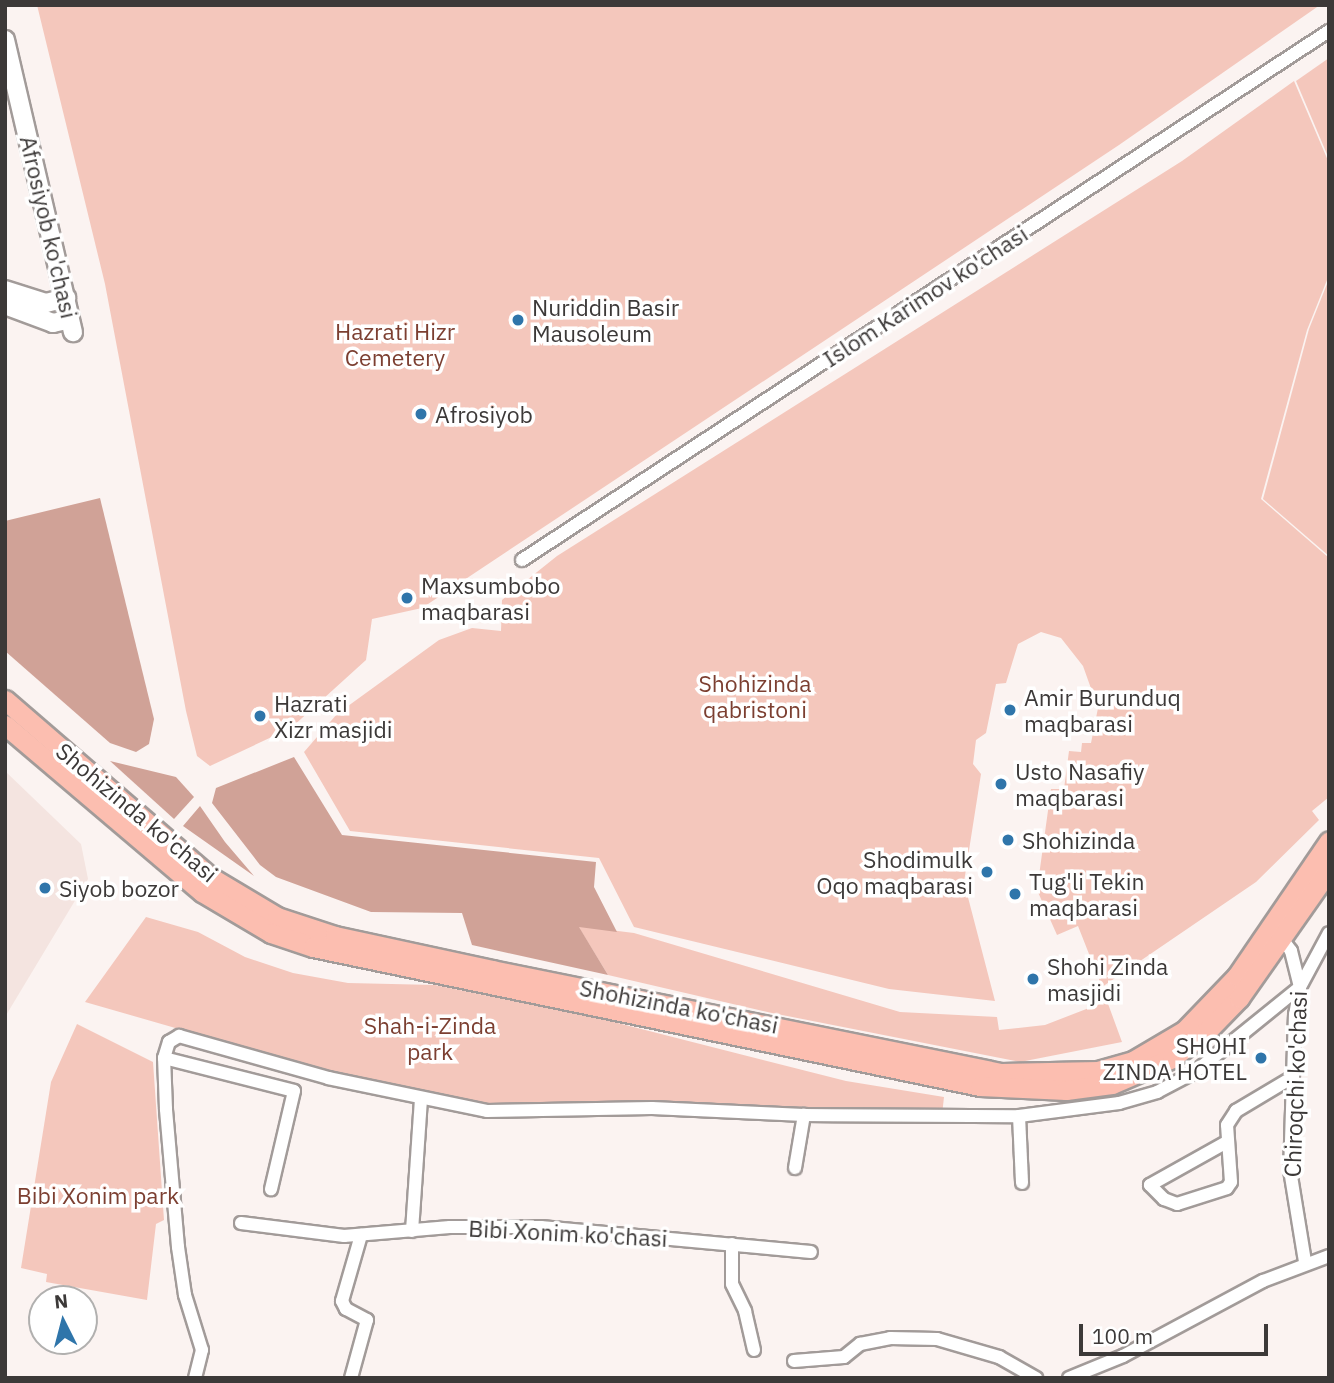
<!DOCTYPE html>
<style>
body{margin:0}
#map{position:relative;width:1334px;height:1383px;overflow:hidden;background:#fbf3f1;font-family:"IBM Plex Sans",sans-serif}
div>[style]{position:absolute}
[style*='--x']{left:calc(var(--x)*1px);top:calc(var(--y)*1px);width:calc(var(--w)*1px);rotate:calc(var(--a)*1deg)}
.built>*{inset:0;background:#f4e4e0}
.green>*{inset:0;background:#f4c7bc}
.forest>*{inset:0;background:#d0a297}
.roads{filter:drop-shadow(2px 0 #a29b99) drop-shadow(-2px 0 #a29b99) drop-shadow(0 2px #a29b99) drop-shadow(0 -2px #a29b99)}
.street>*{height:12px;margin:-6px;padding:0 6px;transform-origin:6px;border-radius:6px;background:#fff}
.secondary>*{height:18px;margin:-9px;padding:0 9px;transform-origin:9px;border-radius:9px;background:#fff}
.primary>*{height:19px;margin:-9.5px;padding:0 9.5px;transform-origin:9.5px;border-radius:9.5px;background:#fcbeb0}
.dots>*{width:19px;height:19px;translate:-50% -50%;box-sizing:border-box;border:4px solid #fff;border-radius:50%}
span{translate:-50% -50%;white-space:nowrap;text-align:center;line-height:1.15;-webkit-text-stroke:7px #fff;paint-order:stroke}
.street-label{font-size:23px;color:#3c3938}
.poi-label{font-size:23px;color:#3c3938}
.left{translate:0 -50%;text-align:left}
.right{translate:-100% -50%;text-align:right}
.park-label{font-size:23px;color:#7c3f31}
.frame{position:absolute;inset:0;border:7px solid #3c3938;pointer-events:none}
.north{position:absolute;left:28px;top:1285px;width:70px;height:70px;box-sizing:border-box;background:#fff;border:2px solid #b1b0af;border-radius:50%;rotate:354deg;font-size:19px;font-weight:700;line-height:28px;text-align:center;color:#3c3938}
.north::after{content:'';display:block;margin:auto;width:24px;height:32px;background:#2f75aa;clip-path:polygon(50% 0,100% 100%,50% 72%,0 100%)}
.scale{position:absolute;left:1079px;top:1324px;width:189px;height:32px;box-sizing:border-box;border:4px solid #3c3938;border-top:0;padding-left:9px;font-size:21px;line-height:24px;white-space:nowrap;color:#3c3938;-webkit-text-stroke:5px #fff;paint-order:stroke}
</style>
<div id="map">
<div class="built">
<i style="clip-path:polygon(5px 771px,81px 844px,88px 879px,5px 1017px)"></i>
</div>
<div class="green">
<i style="clip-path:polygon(37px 5px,1320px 5px,1119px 145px,422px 608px,372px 619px,366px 660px,291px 728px,210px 766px,197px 756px,186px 711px,105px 284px)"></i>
<i style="clip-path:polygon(1329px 58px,1329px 159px,1296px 81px)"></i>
<i style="clip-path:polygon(1294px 81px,1329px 163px,1329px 275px,1307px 330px,1261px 499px,1329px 558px,1329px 797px,1312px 811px,1319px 820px,1256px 882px,1102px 987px,1078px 926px,1057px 935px,1037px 890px,1051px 789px,1064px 789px,1069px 751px,1081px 752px,1082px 743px,1091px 743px,1098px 708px,1083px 666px,1061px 638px,1041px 632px,1018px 644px,1006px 683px,996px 684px,986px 733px,976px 740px,973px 764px,981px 774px,964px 882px,995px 1001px,889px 989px,634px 927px,599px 858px,350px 831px,304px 752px,337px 714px,439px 640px,472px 628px,501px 631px,502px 600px,557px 556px,1182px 161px)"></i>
<i style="clip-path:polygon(1329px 279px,1329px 556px,1263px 499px,1309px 329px)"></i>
<i style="clip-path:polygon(146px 917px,198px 932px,245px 957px,293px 973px,348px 983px,435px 985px,602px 1019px,846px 1081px,944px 1097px,942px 1115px,498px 1106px,339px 1075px,85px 1002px)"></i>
<i style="clip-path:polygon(578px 926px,634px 933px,900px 1012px,997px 1017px,999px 1030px,1045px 1025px,1107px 1001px,1122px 1042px,1020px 1062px,772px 1013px,608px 975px)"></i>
<i style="clip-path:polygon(77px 1024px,153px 1062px,164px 1220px,156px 1224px,147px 1300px,46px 1282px,47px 1274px,21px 1268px,51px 1082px)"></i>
</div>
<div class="forest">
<i style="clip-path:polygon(100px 498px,154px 719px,149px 744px,136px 752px,110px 743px,5px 651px,5px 521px)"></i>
<i style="clip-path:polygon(294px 757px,342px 835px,596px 862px,594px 887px,617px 932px,579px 927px,608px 975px,472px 945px,462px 913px,371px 912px,276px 877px,260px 865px,212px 803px,216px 788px)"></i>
<i style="clip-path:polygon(110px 761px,176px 777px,194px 797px,174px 819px)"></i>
<i style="clip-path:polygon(200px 806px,225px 842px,254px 876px,183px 826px)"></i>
</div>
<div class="roads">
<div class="street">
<i style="--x:522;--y:560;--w:965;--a:-33.25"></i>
<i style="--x:1282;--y:939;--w:15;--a:53"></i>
<i style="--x:1291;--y:951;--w:37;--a:76"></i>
<i style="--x:1300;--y:987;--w:27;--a:100"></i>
<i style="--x:1295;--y:1014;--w:156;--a:91.8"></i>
<i style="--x:1290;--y:1170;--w:93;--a:80.7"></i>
<i style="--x:164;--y:1058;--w:134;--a:14.2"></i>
<i style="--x:294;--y:1091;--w:101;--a:103.2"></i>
<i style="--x:1019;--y:1116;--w:67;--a:87.4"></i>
<i style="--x:1225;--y:1143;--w:86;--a:150.8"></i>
<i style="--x:1150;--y:1185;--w:20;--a:45"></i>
<i style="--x:1164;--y:1199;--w:14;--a:21"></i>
<i style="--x:1177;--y:1204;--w:52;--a:-17.7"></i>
<i style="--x:1227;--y:1188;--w:7;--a:-56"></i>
<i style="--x:1231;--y:1182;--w:57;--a:-94"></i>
<i style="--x:1227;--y:1125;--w:17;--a:-57"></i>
<i style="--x:1236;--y:1111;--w:66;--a:-30.8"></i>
<i style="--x:795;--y:1168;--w:54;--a:-80.4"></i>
<i style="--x:241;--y:1223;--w:104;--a:7.2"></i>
<i style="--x:344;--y:1236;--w:106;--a:-4.9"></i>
<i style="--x:450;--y:1227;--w:91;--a:0"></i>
<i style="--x:541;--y:1227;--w:271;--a:5.3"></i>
<i style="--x:412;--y:1231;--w:132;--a:-86.1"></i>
<i style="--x:732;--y:1244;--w:40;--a:90"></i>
<i style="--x:732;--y:1284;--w:30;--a:64"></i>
<i style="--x:745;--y:1311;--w:40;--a:77"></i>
<i style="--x:794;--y:1361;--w:50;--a:-4.6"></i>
<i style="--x:844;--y:1357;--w:21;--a:-39"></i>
<i style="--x:860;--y:1344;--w:31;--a:-11"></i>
<i style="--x:890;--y:1338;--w:47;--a:1.2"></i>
<i style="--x:937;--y:1339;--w:65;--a:16.2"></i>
<i style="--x:999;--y:1357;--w:43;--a:29.6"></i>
<i style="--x:195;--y:1378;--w:29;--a:-76"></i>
<i style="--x:202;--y:1350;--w:58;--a:-107.2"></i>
<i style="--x:185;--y:1295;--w:49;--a:-98.3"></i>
<i style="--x:178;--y:1247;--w:139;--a:-95"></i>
<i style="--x:166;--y:1109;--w:51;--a:-92.2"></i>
<i style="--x:164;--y:1058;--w:17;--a:-73"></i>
<i style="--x:169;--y:1042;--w:12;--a:-31"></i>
<i style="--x:179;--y:1036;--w:155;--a:15.7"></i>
<i style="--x:328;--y:1078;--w:162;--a:11.7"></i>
<i style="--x:487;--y:1111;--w:165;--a:-1"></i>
<i style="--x:652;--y:1108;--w:152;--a:2.6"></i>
<i style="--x:804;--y:1115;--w:215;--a:0.3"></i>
<i style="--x:1019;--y:1116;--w:101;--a:-7.4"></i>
<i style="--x:1119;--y:1103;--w:40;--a:-16"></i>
<i style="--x:1157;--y:1092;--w:43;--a:-27.8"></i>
<i style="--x:1195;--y:1072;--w:135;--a:-39"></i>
<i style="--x:1300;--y:987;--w:61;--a:-61.8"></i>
<i style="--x:351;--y:1378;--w:60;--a:-74.6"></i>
<i style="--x:367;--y:1320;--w:24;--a:-152"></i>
<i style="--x:346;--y:1309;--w:9;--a:-117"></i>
<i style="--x:342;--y:1301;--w:69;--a:-73.9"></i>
<i style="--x:1069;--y:1378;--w:58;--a:-22.2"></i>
<i style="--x:1123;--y:1356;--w:159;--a:-28.2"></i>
<i style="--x:1263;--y:1281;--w:71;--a:-20.7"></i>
</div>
<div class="secondary">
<i style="--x:5;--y:40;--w:300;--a:76.9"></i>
<i style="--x:5;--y:290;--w:43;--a:17.6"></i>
<i style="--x:46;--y:303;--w:21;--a:-14"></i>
<i style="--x:5;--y:305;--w:51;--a:20.6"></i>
<i style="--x:53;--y:323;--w:17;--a:-13"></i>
</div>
<div class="primary">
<i style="--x:5;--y:700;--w:271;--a:40.8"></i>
<i style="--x:210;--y:877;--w:78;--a:30.8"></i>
<i style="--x:277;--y:917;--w:61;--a:18.1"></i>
<i style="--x:335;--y:936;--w:161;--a:12.2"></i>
<i style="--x:492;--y:970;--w:519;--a:11.44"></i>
<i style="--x:1001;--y:1073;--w:97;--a:-1.2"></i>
<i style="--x:1098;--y:1071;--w:36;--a:-16"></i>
<i style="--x:1133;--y:1061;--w:59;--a:-30.5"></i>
<i style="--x:1184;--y:1031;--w:76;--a:-46.1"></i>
<i style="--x:1237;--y:976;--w:163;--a:-55.7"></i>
<i style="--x:5;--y:725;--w:258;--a:40.3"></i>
<i style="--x:202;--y:892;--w:80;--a:30.7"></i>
<i style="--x:271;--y:933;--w:44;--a:18.4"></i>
<i style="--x:313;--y:947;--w:681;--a:11.77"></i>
<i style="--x:980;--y:1086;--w:86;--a:2.7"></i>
<i style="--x:1066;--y:1090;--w:46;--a:-7.4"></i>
<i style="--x:1112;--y:1084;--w:65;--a:-23.4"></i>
<i style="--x:1172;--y:1058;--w:46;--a:-37.9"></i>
<i style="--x:1208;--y:1030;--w:45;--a:-45.9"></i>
<i style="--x:1239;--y:998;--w:156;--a:-54.9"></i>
</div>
</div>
<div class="dots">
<i style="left:518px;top:320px;background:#2f75aa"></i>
<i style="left:421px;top:414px;background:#2f75aa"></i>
<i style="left:407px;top:598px;background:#2f75aa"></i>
<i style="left:1010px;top:710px;background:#2f75aa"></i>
<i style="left:260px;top:716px;background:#2f75aa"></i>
<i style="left:1001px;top:784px;background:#2f75aa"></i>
<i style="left:1008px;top:840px;background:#2f75aa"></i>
<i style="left:987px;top:872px;background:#2f75aa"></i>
<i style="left:45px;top:888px;background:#2f75aa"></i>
<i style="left:1015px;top:894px;background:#2f75aa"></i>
<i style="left:1033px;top:979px;background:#2f75aa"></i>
<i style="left:1261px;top:1058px;background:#2f75aa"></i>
</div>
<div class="street-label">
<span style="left:49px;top:227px;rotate:77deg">Afrosiyob ko'chasi</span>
<span style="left:925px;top:296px;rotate:-33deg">Islom Karimov ko'chasi</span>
<span style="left:137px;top:812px;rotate:40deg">Shohizinda ko'chasi</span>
<span style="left:679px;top:1006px;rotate:11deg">Shohizinda ko'chasi</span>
<span style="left:1295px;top:1084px;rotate:-88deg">Chiroqchi ko'chasi</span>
<span style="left:568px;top:1233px;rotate:3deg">Bibi Xonim ko'chasi</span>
</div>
<div class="poi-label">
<span class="left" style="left:532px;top:320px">Nuriddin Basir<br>Mausoleum</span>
<span class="left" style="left:435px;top:414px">Afrosiyob</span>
<span class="left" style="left:421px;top:598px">Maxsumbobo<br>maqbarasi</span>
<span class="left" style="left:1024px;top:710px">Amir Burunduq<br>maqbarasi</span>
<span class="left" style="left:274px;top:716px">Hazrati<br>Xizr masjidi</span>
<span class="left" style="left:1015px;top:784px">Usto Nasafiy<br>maqbarasi</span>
<span class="left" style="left:1022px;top:840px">Shohizinda</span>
<span class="right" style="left:973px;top:872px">Shodimulk<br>Oqo maqbarasi</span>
<span class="left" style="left:1029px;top:894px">Tug'li Tekin<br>maqbarasi</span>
<span class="left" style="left:59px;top:888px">Siyob bozor</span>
<span class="left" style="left:1047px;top:979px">Shohi Zinda<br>masjidi</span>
<span class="right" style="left:1247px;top:1058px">SHOHI<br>ZINDA HOTEL</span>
</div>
<div class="park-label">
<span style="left:395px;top:344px">Hazrati Hizr<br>Cemetery</span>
<span style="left:755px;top:696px">Shohizinda<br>qabristoni</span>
<span style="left:430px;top:1038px">Shah-i-Zinda<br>park</span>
<span style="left:98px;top:1195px">Bibi Xonim park</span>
</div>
<div class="frame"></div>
<div class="north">N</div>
<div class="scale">100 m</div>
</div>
